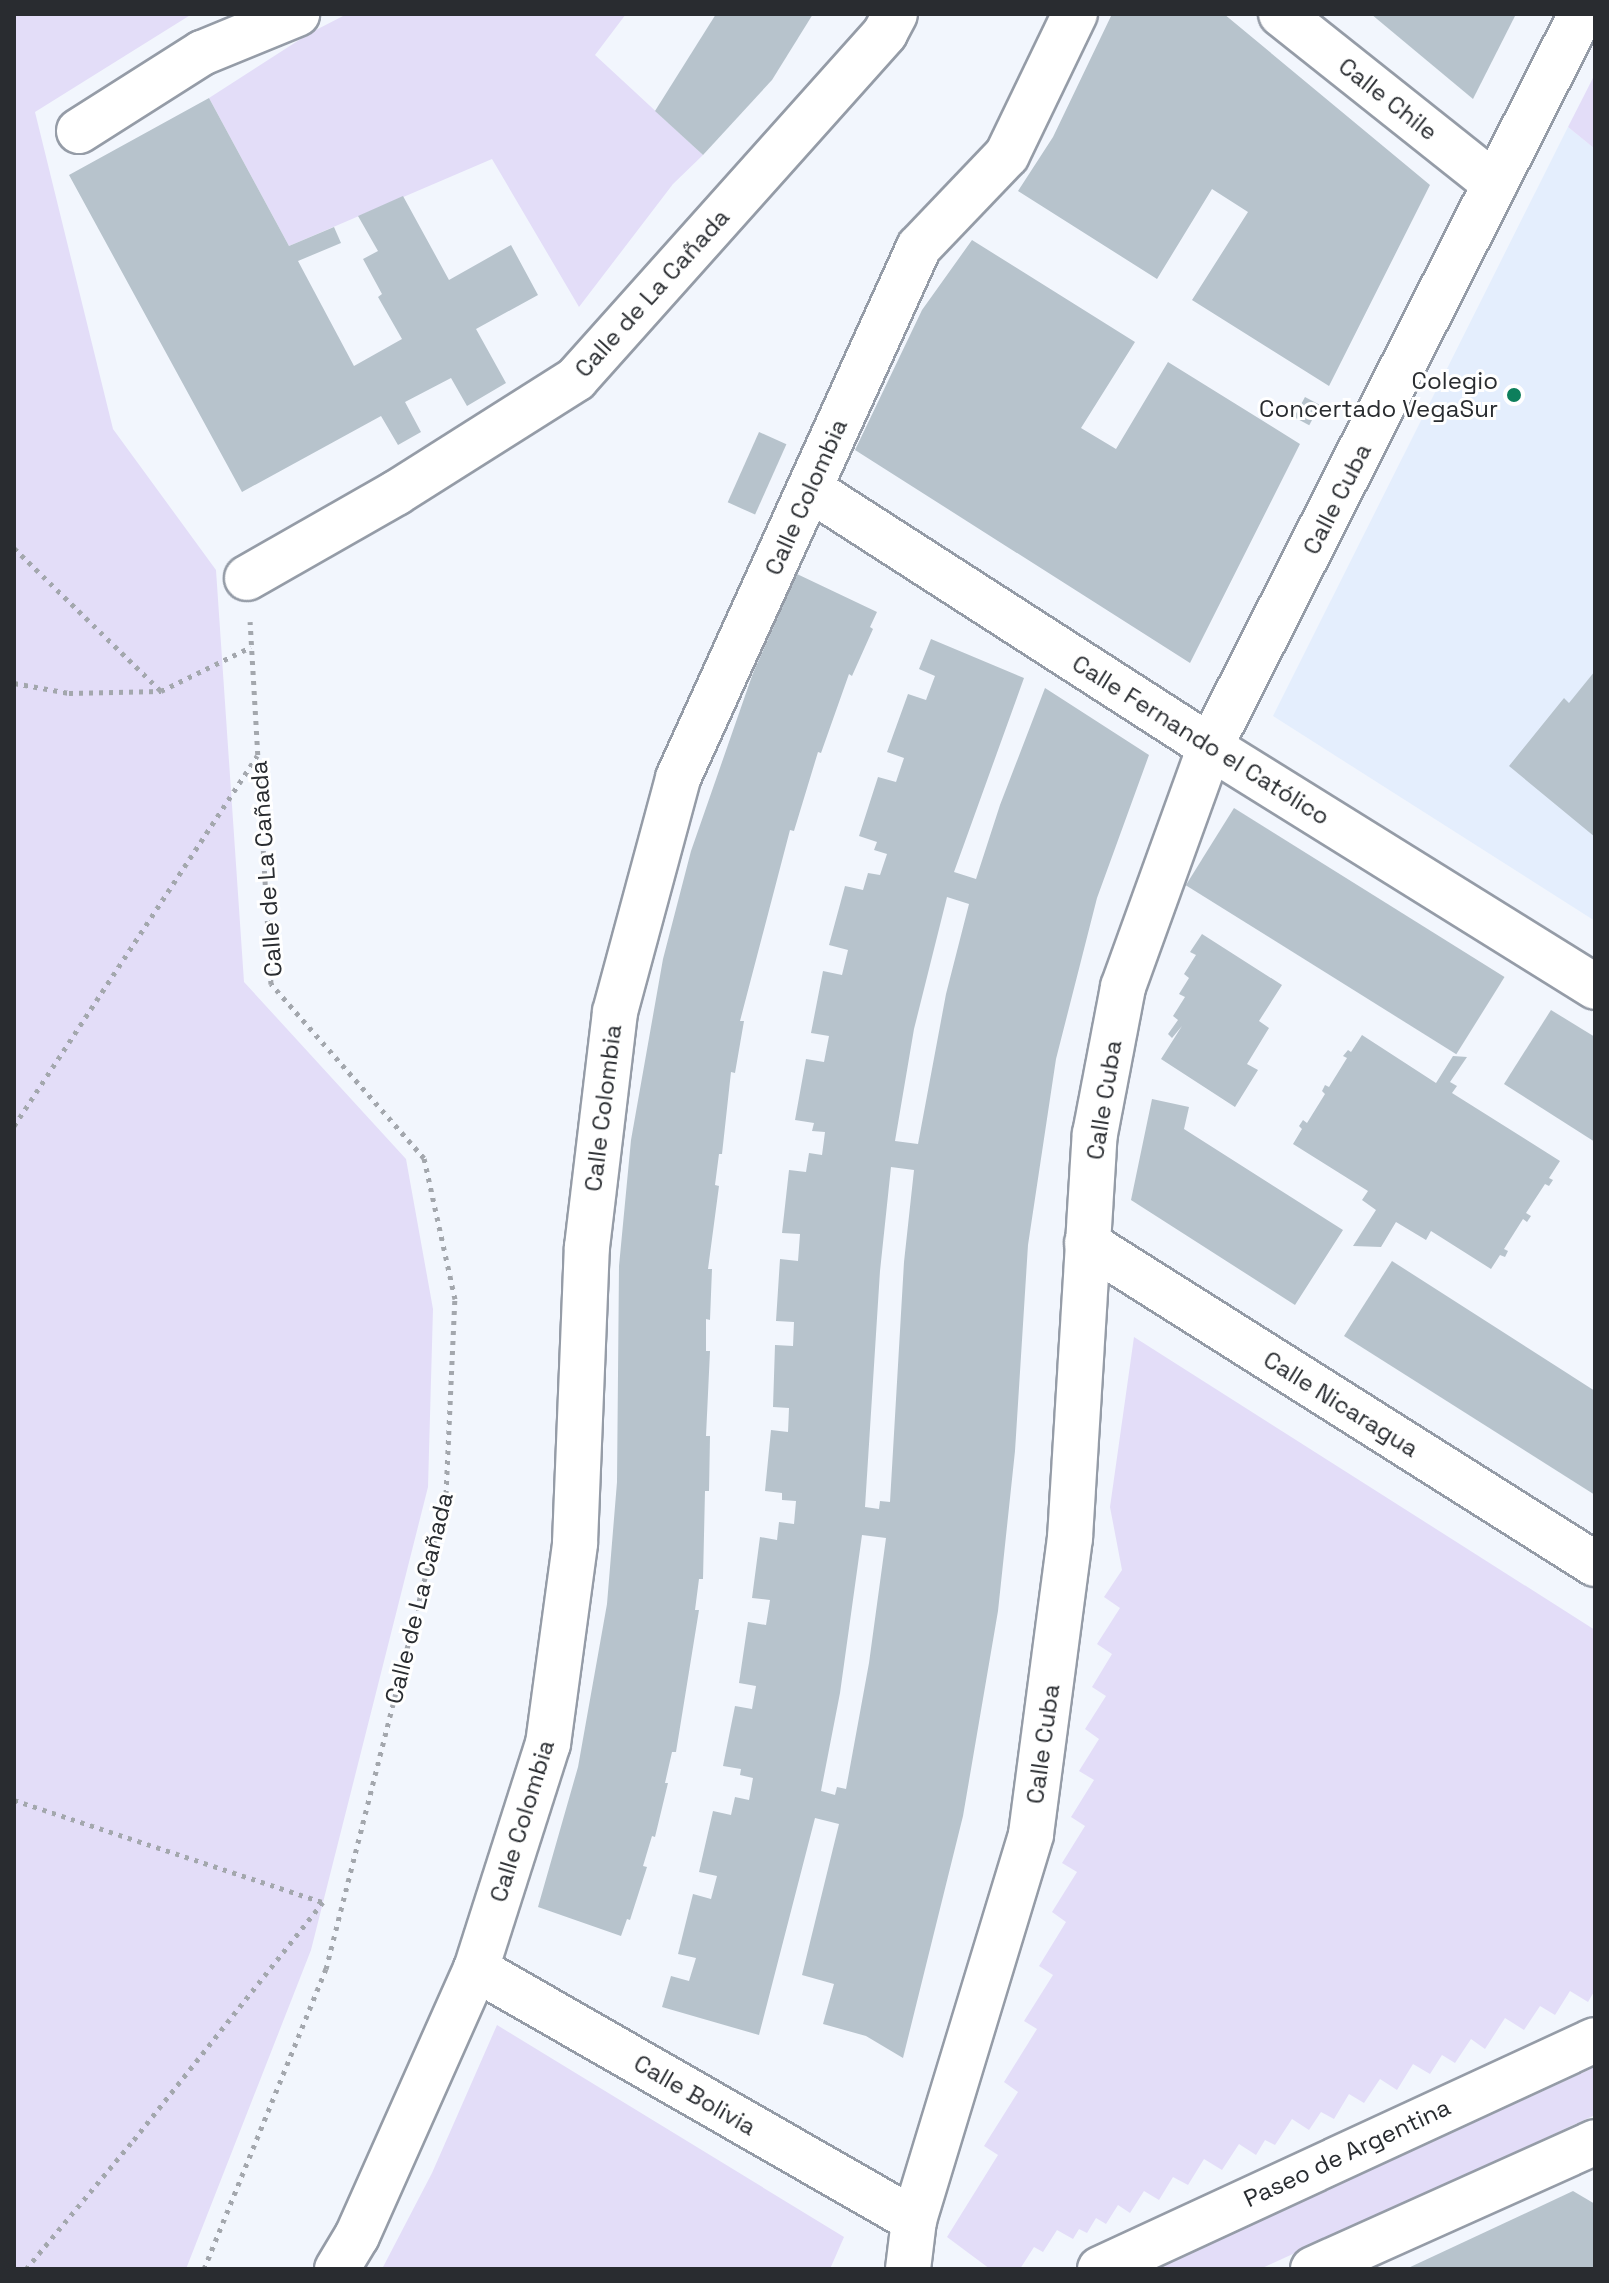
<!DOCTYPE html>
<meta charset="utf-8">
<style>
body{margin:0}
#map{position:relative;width:1609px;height:2283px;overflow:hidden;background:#f2f6fd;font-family:"Space Grotesk",sans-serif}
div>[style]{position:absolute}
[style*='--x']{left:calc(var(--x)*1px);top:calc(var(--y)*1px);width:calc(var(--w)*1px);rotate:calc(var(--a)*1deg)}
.built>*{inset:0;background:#e4eefd}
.green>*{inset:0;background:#e3ddf8}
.building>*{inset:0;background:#b7c3cc;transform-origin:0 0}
.path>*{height:5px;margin-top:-2.5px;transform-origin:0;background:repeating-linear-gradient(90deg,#a3a7ad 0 4px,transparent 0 10px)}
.roads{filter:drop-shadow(2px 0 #959ca7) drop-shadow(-2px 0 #959ca7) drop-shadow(0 2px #959ca7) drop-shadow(0 -2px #959ca7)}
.minor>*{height:44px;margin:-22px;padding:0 22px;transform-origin:22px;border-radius:22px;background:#fff}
.dots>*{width:22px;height:22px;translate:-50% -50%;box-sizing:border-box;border:4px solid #fff;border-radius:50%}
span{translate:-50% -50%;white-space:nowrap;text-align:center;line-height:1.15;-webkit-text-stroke:6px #fff;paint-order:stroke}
.street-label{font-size:24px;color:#292c30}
.poi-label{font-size:24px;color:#292c30}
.right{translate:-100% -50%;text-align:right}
.frame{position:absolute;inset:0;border:16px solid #292c30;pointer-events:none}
</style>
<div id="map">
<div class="built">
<i style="clip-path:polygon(1568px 127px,1595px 149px,1595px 921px,1273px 716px)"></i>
</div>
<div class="green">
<i style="clip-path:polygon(14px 14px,192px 14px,35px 112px,113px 429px,216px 570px,244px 982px,406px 1159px,433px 1309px,428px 1487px,311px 1950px,186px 2269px,14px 2269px)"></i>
<i style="clip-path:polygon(347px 14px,626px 14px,595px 55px,703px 155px,673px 184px,579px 307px,492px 159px,289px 246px,209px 98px,310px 33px)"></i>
<i style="clip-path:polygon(1595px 74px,1595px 149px,1568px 127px)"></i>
<i style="clip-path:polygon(1134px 1337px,1595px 1630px,1595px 1990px,1588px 2002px,1570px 1991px,1555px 2015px,1540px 2006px,1524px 2030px,1505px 2018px,1485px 2049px,1471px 2039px,1455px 2063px,1442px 2055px,1430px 2074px,1413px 2064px,1397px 2090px,1380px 2079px,1364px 2103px,1349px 2094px,1334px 2119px,1321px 2112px,1309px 2130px,1292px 2119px,1275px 2145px,1265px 2140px,1256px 2155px,1239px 2144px,1222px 2170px,1204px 2159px,1188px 2185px,1173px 2177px,1159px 2200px,1144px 2191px,1130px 2213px,1118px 2205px,1106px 2224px,1096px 2218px,1087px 2233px,1079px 2229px,1073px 2239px,1057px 2230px,1043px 2252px,1034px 2247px,1020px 2269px,990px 2269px,947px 2237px,998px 2155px,984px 2146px,1018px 2092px,1004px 2082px,1037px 2029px,1024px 2021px,1053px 1975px,1039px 1966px,1066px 1922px,1052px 1912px,1077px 1872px,1062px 1863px,1085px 1826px,1071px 1817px,1094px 1780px,1079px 1771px,1099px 1739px,1085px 1729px,1106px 1696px,1092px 1687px,1112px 1654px,1097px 1644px,1120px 1608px,1104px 1597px,1122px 1570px,1110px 1507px)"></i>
<i style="clip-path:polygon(497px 2025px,844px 2237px,830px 2269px,382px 2269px,432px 2173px)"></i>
<i style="clip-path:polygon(1595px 2067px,1595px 2115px,1260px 2269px,1156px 2269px)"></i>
</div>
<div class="building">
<i style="clip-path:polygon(716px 14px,813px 14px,772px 80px,703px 155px,655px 111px)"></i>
<i style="clip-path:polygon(1112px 14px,1224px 14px,1430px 185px,1329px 386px,1192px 300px,1248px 212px,1212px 189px,1157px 279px,1018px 191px,1053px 137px)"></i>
<i style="clip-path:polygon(1371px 14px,1516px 14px,1473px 99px)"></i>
<i style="clip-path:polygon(209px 98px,289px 246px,334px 227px,341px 243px,298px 261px,354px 366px,402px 339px,378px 297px,382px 294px,363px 259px,378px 251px,358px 216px,403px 196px,449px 280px,511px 245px,538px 295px,476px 329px,506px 383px,467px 406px,451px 378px,405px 402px,421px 432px,398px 445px,381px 416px,242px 492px,69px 175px)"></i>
<i style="clip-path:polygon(972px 240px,1135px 342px,1081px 428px,1116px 449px,1168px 362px,1300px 444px,1190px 663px,855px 450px,922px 310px)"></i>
<i style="left:1305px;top:397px;width:17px;height:23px;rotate:28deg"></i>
<i style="left:759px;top:432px;width:30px;height:77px;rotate:24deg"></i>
<i style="clip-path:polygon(797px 574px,877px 612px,870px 627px,873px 629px,852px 676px,849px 674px,821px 753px,818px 752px,794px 831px,790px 830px,740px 1021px,744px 1021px,735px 1073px,731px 1072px,722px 1154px,719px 1154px,715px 1185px,719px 1186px,708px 1269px,712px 1269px,710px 1320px,706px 1319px,706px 1351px,710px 1351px,706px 1436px,710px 1436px,709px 1491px,705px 1491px,703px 1579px,699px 1579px,695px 1610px,699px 1610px,676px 1752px,672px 1752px,665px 1783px,668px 1783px,655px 1837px,652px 1836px,643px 1866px,647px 1867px,630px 1920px,627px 1919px,621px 1936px,538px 1907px,578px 1767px,607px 1604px,617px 1482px,619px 1266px,631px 1140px,663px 959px,691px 851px,753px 673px)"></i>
<i style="clip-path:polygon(evenodd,931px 639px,1024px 678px,954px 872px,976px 879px,1000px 805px,1045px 688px,1149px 755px,1097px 898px,1056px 1059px,1028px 1245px,1015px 1451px,998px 1611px,963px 1816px,903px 2058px,866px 2036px,823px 2024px,834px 1984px,802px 1975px,839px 1824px,815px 1818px,759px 2035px,662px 2007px,671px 1976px,689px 1981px,696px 1958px,678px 1954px,693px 1894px,711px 1899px,717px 1876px,699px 1872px,713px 1811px,731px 1815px,735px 1797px,749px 1800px,753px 1778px,740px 1775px,741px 1769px,723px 1766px,735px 1706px,752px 1709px,756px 1686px,739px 1683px,748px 1622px,766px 1625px,770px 1600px,752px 1598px,760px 1537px,777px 1540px,779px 1522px,794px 1524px,796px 1501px,782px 1500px,782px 1493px,765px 1491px,771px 1430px,788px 1432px,789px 1408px,773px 1407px,775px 1345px,793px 1346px,794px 1322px,776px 1321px,780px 1259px,798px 1261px,800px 1234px,782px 1233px,789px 1170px,806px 1172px,809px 1153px,822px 1155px,825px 1132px,812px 1131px,814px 1123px,795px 1120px,806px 1059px,824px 1062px,829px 1036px,811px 1033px,823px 971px,842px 975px,848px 950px,829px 945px,845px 886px,863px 890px,868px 873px,880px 875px,887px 854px,874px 850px,877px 842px,859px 836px,878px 777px,896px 782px,904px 758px,887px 752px,908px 694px,926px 700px,935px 676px,919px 669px,931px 639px,947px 897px,969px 904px,946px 994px,918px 1144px,895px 1141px,914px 1029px,947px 897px,931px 639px,891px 1167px,914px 1170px,904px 1262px,890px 1502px,880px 1501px,879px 1509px,865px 1507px,880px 1271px,891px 1167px,931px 639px,862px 1535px,886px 1538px,869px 1663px,846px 1789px,837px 1787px,835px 1795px,821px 1791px,840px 1693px,862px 1535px)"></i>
<i style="clip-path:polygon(1595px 671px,1595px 837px,1509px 766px,1564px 698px,1569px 703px)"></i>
<i style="left:1234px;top:808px;width:319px;height:91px;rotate:32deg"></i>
<i style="clip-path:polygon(1202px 934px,1282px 985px,1259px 1021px,1269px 1028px,1247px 1064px,1258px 1070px,1235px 1107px,1161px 1059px,1182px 1026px,1172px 1038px,1168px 1034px,1178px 1020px,1173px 1016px,1185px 997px,1179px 994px,1189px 978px,1184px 974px,1196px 955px,1190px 952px)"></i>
<i style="clip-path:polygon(1551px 1010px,1595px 1037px,1595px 1142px,1504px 1084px)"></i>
<i style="clip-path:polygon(1362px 1035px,1436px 1083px,1453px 1056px,1467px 1057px,1450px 1082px,1457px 1086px,1452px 1093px,1560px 1161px,1549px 1178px,1553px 1180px,1549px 1186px,1545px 1184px,1526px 1213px,1531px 1216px,1527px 1222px,1523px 1219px,1504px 1249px,1508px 1251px,1505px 1257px,1500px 1255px,1491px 1269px,1431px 1231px,1426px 1240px,1396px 1222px,1381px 1247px,1353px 1246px,1376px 1210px,1362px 1200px,1368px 1191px,1293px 1144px,1302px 1129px,1299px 1126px,1303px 1120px,1307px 1123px,1325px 1094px,1322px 1091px,1325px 1085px,1329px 1087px,1347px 1058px,1343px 1056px,1348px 1050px,1351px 1052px)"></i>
<i style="clip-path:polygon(1152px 1099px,1189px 1107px,1184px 1129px,1343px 1230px,1295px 1305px,1131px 1200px)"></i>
<i style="clip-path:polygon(1392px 1261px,1595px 1391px,1595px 1495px,1344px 1336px)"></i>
<i style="clip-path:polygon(1573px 2191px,1595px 2204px,1595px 2269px,1406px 2269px)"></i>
</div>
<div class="path">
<i style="--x:14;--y:548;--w:205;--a:44.2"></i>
<i style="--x:14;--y:683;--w:56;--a:10.3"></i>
<i style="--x:69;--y:693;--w:92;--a:-1.2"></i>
<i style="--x:161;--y:691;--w:100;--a:-26.1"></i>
<i style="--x:14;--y:1126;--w:443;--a:-56.7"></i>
<i style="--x:14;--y:1800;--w:325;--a:18.3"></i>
<i style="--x:323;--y:1902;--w:308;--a:128.5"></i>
<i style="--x:131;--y:2143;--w:164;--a:129.8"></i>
<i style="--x:204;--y:2269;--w:324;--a:-67.9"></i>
<i style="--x:326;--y:1969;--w:490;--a:-75.8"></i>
<i style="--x:446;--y:1494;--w:195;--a:-87.4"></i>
<i style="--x:455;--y:1299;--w:144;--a:-102.4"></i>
<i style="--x:424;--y:1158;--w:232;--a:-131.3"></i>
<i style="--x:271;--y:984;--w:363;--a:-93.3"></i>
</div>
<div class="roads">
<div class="minor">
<i style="--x:1281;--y:14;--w:273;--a:38.5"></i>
<i style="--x:79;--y:131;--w:146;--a:-32.4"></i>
<i style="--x:202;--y:53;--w:103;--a:-22.3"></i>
<i style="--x:810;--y:489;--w:476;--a:32.8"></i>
<i style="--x:1210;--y:747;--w:454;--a:31.9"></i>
<i style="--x:247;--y:578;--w:172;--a:-29.7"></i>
<i style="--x:396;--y:493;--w:213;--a:-32.3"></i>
<i style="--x:576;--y:379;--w:464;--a:-48.2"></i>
<i style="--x:885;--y:33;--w:21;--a:-62"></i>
<i style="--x:1087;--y:1243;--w:601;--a:32.29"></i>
<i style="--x:476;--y:1969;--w:505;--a:29.82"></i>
<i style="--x:337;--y:2269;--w:39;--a:-59"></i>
<i style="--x:357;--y:2236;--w:292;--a:-66"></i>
<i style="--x:476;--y:1969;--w:236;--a:-72.3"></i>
<i style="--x:548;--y:1744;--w:203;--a:-82.3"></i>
<i style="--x:575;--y:1543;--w:296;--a:-87.7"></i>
<i style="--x:587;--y:1247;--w:237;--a:-83.2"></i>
<i style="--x:615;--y:1012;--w:242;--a:-74.9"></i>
<i style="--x:678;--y:778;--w:583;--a:-65.59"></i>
<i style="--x:919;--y:247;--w:127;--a:-46.3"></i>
<i style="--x:1007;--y:155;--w:157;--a:-64.3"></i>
<i style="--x:908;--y:2269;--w:49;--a:-83"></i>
<i style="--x:914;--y:2220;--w:403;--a:-73.1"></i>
<i style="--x:1031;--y:1834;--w:299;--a:-82.5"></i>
<i style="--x:1070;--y:1538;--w:405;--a:-86.5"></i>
<i style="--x:1095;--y:1134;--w:150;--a:-79.2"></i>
<i style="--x:1123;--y:987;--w:255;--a:-70.1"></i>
<i style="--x:1210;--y:747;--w:822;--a:-63.15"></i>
<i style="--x:1100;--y:2269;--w:545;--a:-24.83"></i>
<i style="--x:1313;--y:2269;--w:309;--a:-24.2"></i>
</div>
</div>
<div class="dots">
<i style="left:1514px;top:395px;background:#0d7f5c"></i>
</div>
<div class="street-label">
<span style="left:1388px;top:99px;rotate:38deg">Calle Chile</span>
<span style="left:652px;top:293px;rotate:-48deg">Calle de La Cañada</span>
<span style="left:806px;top:497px;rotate:-66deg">Calle Colombia</span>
<span style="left:1337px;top:499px;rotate:-63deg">Calle Cuba</span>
<span style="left:1201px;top:740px;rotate:32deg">Calle Fernando el Católico</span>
<span style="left:266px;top:869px;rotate:-94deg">Calle de La Cañada</span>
<span style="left:1104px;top:1100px;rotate:-81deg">Calle Cuba</span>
<span style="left:603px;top:1108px;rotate:-83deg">Calle Colombia</span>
<span style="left:1341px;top:1404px;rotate:32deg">Calle Nicaragua</span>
<span style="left:419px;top:1598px;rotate:-76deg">Calle de La Cañada</span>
<span style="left:1043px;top:1744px;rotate:-82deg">Calle Cuba</span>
<span style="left:522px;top:1821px;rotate:-73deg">Calle Colombia</span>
<span style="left:695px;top:2095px;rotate:30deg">Calle Bolivia</span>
<span style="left:1347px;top:2153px;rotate:-25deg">Paseo de Argentina</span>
</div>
<div class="poi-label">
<span class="right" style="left:1498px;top:395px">Colegio<br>Concertado VegaSur</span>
</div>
<div class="frame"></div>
</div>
